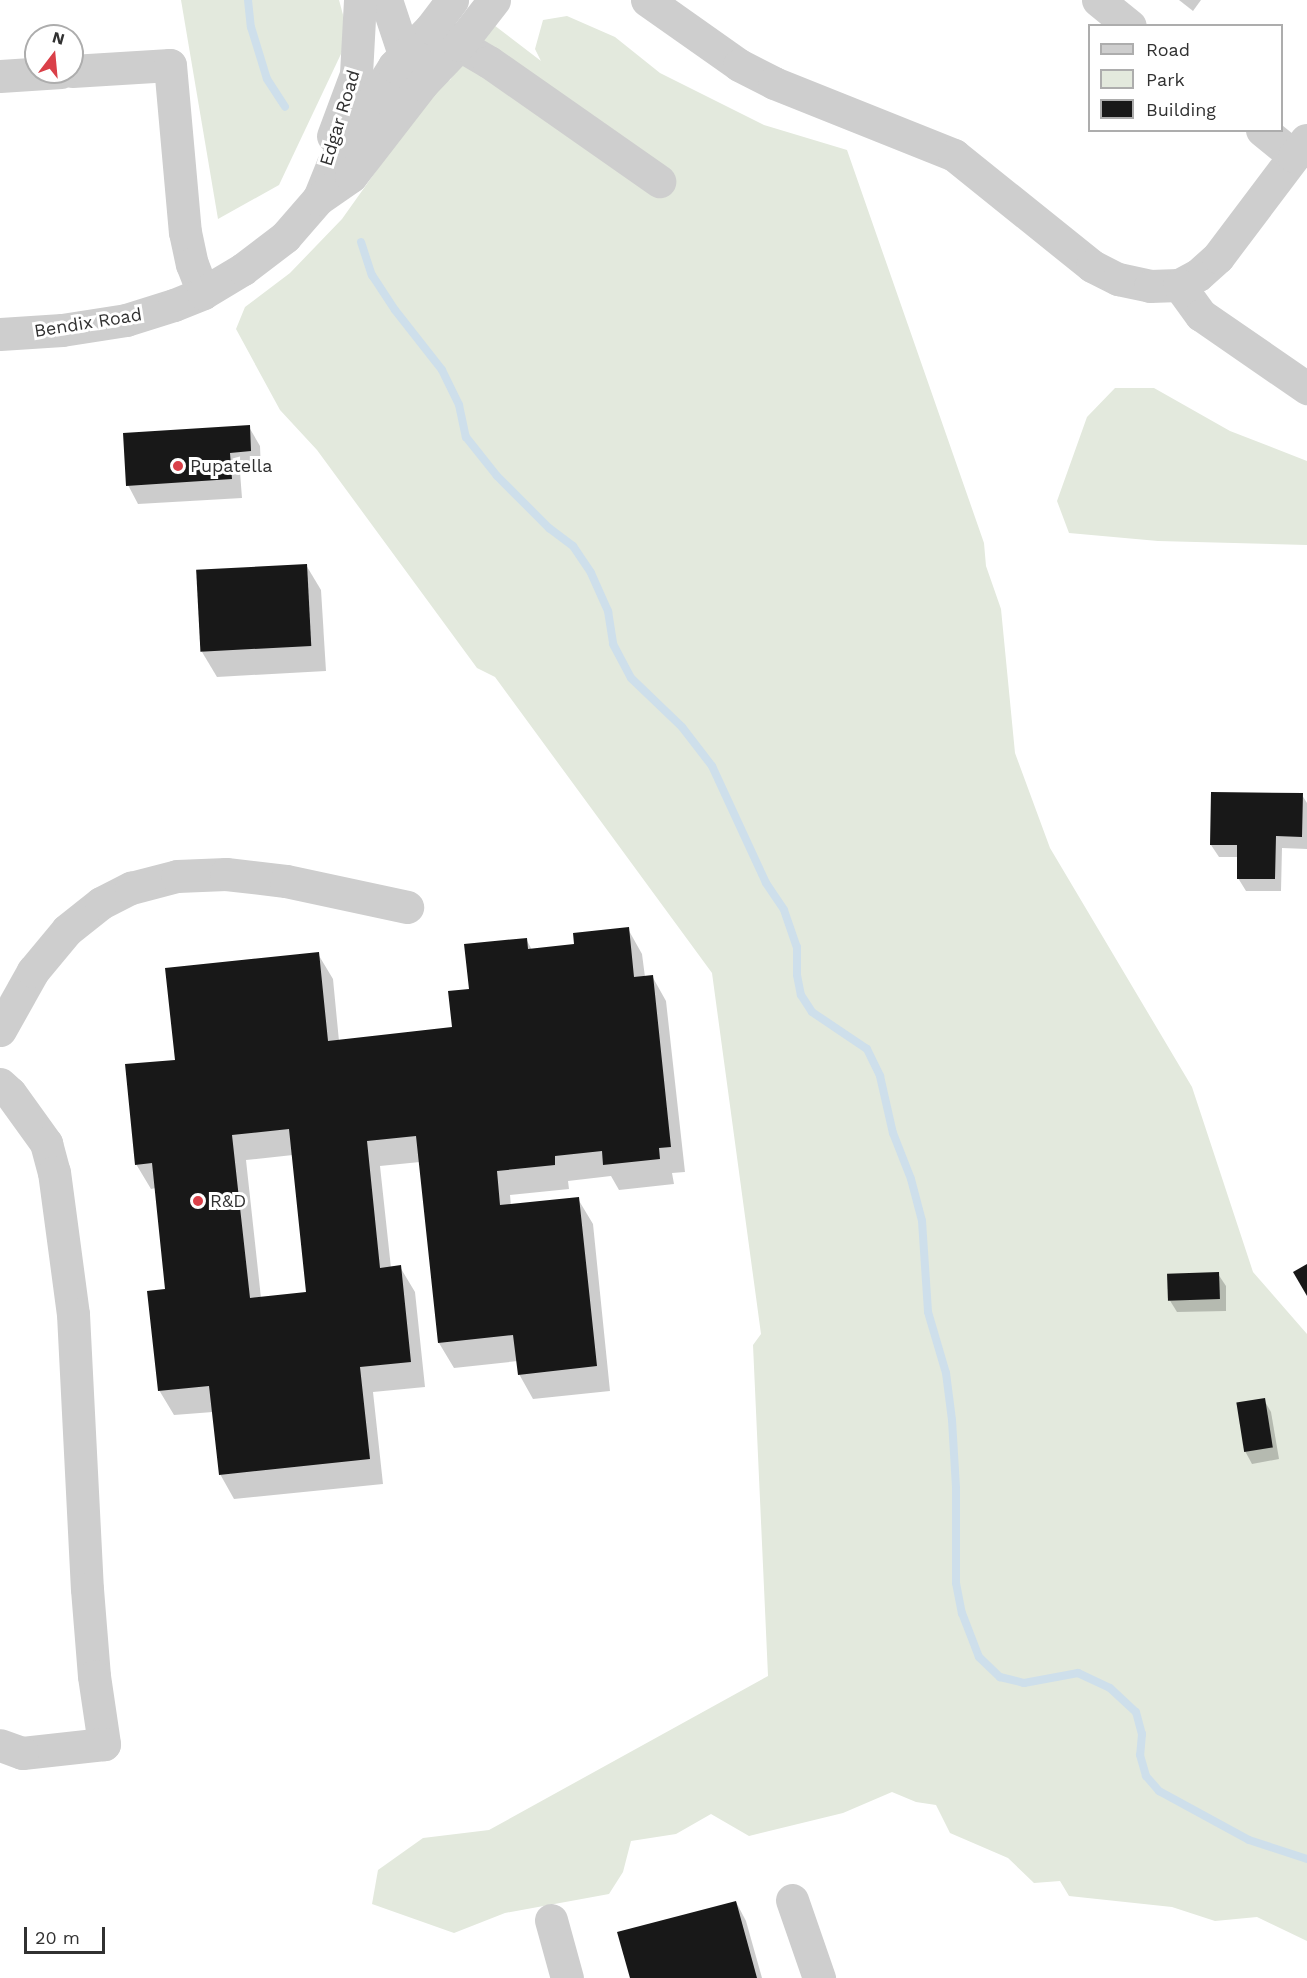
<!DOCTYPE html>
<style>
body{margin:0}
#map{position:relative;width:1307px;height:1978px;overflow:hidden;background:#fff;font-family:"Work Sans",sans-serif}
div>[style]{position:absolute}
[style*='--x']{left:calc(var(--x)*1px);top:calc(var(--y)*1px);width:calc(var(--w)*1px);rotate:calc(var(--a)*1deg)}
.green>*{inset:0;background:#e3e9dd}
.shadow>*{inset:0;background:#0003}
.stream>*{height:8px;margin:-4px;padding:0 4px;transform-origin:4px;border-radius:4px;background:#cedfeb}
.building>*{inset:0;background:#181818;transform-origin:0 0}
.minor>*{height:33px;margin:-16.5px;padding:0 16.5px;transform-origin:16.5px;border-radius:16.5px;background:#cecece}
.dots>*{width:16px;height:16px;translate:-50% -50%;box-sizing:border-box;border:3px solid #fff;border-radius:50%}
span{translate:-50% -50%;white-space:nowrap;text-align:center;line-height:1.15;-webkit-text-stroke:6px #fff;paint-order:stroke}
.street-label{font-size:18px;color:#313131}
.poi-label{font-size:18px;color:#313131}
.left{translate:0 -50%;text-align:left}
.legend{position:absolute;left:1088px;top:24px;width:195px;height:108px;box-sizing:border-box;background:#fff;border:2px solid #adadad;margin:0;padding:8px 10px;list-style:none;font-size:18px;color:#313131}
.legend li{display:flex;align-items:center;gap:12px;height:30px}
.legend b{width:30px;border:2px solid #adadad}
.north{position:absolute;left:24px;top:24px;width:60px;height:60px;box-sizing:border-box;background:#fff;border:2px solid #adadad;border-radius:50%;rotate:16deg;font-size:16px;font-weight:700;line-height:24px;text-align:center;color:#313131}
.north::after{content:'';display:block;margin:auto;width:21px;height:27px;background:#da4049;clip-path:polygon(50% 0,100% 100%,50% 72%,0 100%)}
.scale{position:absolute;left:24px;top:1927px;width:81px;height:27px;box-sizing:border-box;border:3px solid #313131;border-top:0;padding-left:8px;font-size:18px;line-height:21px;white-space:nowrap;color:#313131;-webkit-text-stroke:4px #fff;paint-order:stroke}
</style>
<div id="map">
<div class="green">
<i style="clip-path:polygon(181px 0,339px 0,349px 37px,279px 185px,218px 219px)"></i>
<i style="clip-path:polygon(567px 16px,615px 37px,660px 73px,764px 125px,847px 150px,984px 543px,986px 566px,1001px 609px,1015px 753px,1050px 848px,1192px 1087px,1253px 1272px,1307px 1334px,1307px 1941px,1257px 1917px,1215px 1921px,1172px 1907px,1069px 1896px,1060px 1881px,1034px 1883px,1008px 1858px,950px 1833px,936px 1805px,916px 1802px,892px 1792px,843px 1813px,749px 1836px,711px 1814px,676px 1834px,631px 1841px,623px 1872px,609px 1894px,505px 1913px,454px 1933px,372px 1904px,378px 1870px,423px 1838px,489px 1830px,768px 1676px,753px 1345px,761px 1334px,712px 973px,495px 677px,477px 668px,317px 450px,280px 410px,236px 329px,245px 307px,290px 273px,342px 219px,438px 84px,450px 80px,490px 22px,541px 61px,535px 49px,543px 20px)"></i>
<i style="clip-path:polygon(1115px 388px,1154px 388px,1230px 431px,1307px 461px,1307px 545px,1158px 541px,1069px 533px,1057px 501px,1087px 417px)"></i>
</div>
<div class="shadow">
<i style="clip-path:polygon(1179px 0,1201px 0,1193px 11px)"></i>
<i style="clip-path:polygon(249px 427px,260px 446px,261px 470px,240px 472px,242px 498px,138px 504px,128px 485px)"></i>
<i style="clip-path:polygon(306px 565px,321px 590px,326px 671px,217px 677px,202px 652px)"></i>
<i style="clip-path:polygon(1302px 795px,1307px 803px,1307px 849px,1282px 848px,1281px 891px,1246px 891px,1238px 878px,1239px 857px,1219px 857px,1211px 845px)"></i>
<i style="clip-path:polygon(evenodd,628px 929px,642px 954px,645px 977px,652px 976px,666px 1001px,685px 1172px,672px 1173px,674px 1184px,619px 1190px,611px 1176px,568px 1181px,569px 1189px,510px 1195px,511px 1206px,578px 1199px,593px 1224px,610px 1391px,533px 1399px,519px 1374px,518px 1361px,454px 1368px,439px 1343px,420px 1162px,380px 1166px,391px 1268px,400px 1267px,415px 1292px,425px 1387px,373px 1392px,383px 1484px,234px 1499px,220px 1474px,213px 1412px,174px 1415px,159px 1390px,167px 1291px,156px 1188px,151px 1189px,136px 1164px,176px 1061px,318px 954px,333px 979px,339px 1041px,454px 1029px,470px 991px,526px 939px,532px 950px,575px 945px,628px 929px,293px 1155px,308px 1294px,261px 1298px,246px 1160px,293px 1155px)"></i>
<i style="clip-path:polygon(1218px 1274px,1226px 1286px,1226px 1311px,1177px 1312px,1169px 1299px)"></i>
<i style="clip-path:polygon(1264px 1400px,1271px 1412px,1279px 1459px,1252px 1464px,1245px 1451px)"></i>
<i style="clip-path:polygon(736px 1902px,746px 1921px,762px 1978px,631px 1978px)"></i>
</div>
<div class="stream">
<i style="--x:248;--y:0;--w:27;--a:84"></i>
<i style="--x:251;--y:27;--w:54;--a:72.9"></i>
<i style="--x:267;--y:79;--w:33;--a:57"></i>
<i style="--x:361;--y:242;--w:35;--a:72"></i>
<i style="--x:372;--y:275;--w:42;--a:56.7"></i>
<i style="--x:395;--y:310;--w:76;--a:51.9"></i>
<i style="--x:442;--y:370;--w:39;--a:64"></i>
<i style="--x:459;--y:405;--w:33;--a:78"></i>
<i style="--x:466;--y:437;--w:50;--a:51.5"></i>
<i style="--x:497;--y:476;--w:74;--a:45"></i>
<i style="--x:549;--y:528;--w:30;--a:37"></i>
<i style="--x:573;--y:546;--w:32;--a:56"></i>
<i style="--x:591;--y:573;--w:42;--a:65.9"></i>
<i style="--x:608;--y:611;--w:33;--a:81"></i>
<i style="--x:613;--y:644;--w:38;--a:62"></i>
<i style="--x:631;--y:678;--w:71;--a:43.9"></i>
<i style="--x:682;--y:727;--w:49;--a:52.4"></i>
<i style="--x:712;--y:766;--w:129;--a:65.2"></i>
<i style="--x:766;--y:883;--w:32;--a:56"></i>
<i style="--x:784;--y:910;--w:39;--a:71"></i>
<i style="--x:797;--y:947;--w:28;--a:90"></i>
<i style="--x:797;--y:975;--w:20;--a:79"></i>
<i style="--x:801;--y:995;--w:20;--a:57"></i>
<i style="--x:812;--y:1012;--w:66;--a:33.9"></i>
<i style="--x:867;--y:1049;--w:30;--a:64"></i>
<i style="--x:880;--y:1076;--w:58;--a:77.2"></i>
<i style="--x:893;--y:1133;--w:49;--a:68.6"></i>
<i style="--x:911;--y:1179;--w:43;--a:75.3"></i>
<i style="--x:922;--y:1221;--w:91;--a:86.2"></i>
<i style="--x:928;--y:1312;--w:64;--a:73.6"></i>
<i style="--x:946;--y:1373;--w:47;--a:82.7"></i>
<i style="--x:952;--y:1420;--w:68;--a:86.6"></i>
<i style="--x:956;--y:1488;--w:95;--a:90"></i>
<i style="--x:956;--y:1583;--w:31;--a:79"></i>
<i style="--x:962;--y:1613;--w:47;--a:68.9"></i>
<i style="--x:979;--y:1657;--w:29;--a:44"></i>
<i style="--x:1000;--y:1677;--w:25;--a:14"></i>
<i style="--x:1024;--y:1683;--w:55;--a:-10.5"></i>
<i style="--x:1078;--y:1673;--w:35;--a:25"></i>
<i style="--x:1110;--y:1688;--w:35;--a:43"></i>
<i style="--x:1136;--y:1712;--w:23;--a:75"></i>
<i style="--x:1142;--y:1734;--w:21;--a:95"></i>
<i style="--x:1140;--y:1755;--w:22;--a:74"></i>
<i style="--x:1146;--y:1776;--w:20;--a:49"></i>
<i style="--x:1159;--y:1791;--w:102;--a:28.6"></i>
<i style="--x:1249;--y:1840;--w:61;--a:18.1"></i>
</div>
<div class="building">
<i style="clip-path:polygon(250px 425px,251px 451px,230px 453px,232px 479px,126px 486px,123px 433px)"></i>
<i style="left:307px;top:564px;width:82px;height:111px;rotate:87deg"></i>
<i style="clip-path:polygon(1211px 792px,1303px 793px,1302px 837px,1276px 836px,1275px 879px,1237px 879px,1237px 845px,1210px 845px)"></i>
<i style="clip-path:polygon(evenodd,629px 927px,634px 977px,653px 975px,671px 1147px,659px 1148px,660px 1159px,603px 1165px,602px 1151px,555px 1156px,555px 1165px,497px 1171px,500px 1205px,579px 1197px,597px 1366px,518px 1375px,513px 1335px,438px 1343px,416px 1136px,367px 1141px,380px 1268px,401px 1265px,411px 1362px,360px 1367px,370px 1459px,219px 1475px,209px 1386px,158px 1391px,147px 1291px,165px 1289px,152px 1163px,135px 1165px,125px 1064px,175px 1060px,165px 968px,319px 952px,328px 1041px,452px 1027px,448px 991px,469px 989px,464px 944px,527px 938px,528px 949px,574px 944px,573px 933px,629px 927px,289px 1129px,306px 1292px,250px 1298px,232px 1135px,289px 1129px)"></i>
<i style="clip-path:polygon(1307px 1264px,1307px 1296px,1293px 1272px)"></i>
<i style="left:1219px;top:1272px;width:27px;height:52px;rotate:88deg"></i>
<i style="left:1265px;top:1398px;width:50px;height:29px;rotate:81deg"></i>
<i style="clip-path:polygon(736px 1901px,757px 1978px,630px 1978px,617px 1932px)"></i>
</div>
<div class="minor">
<i style="--x:386;--y:0;--w:57;--a:71.6"></i>
<i style="--x:404;--y:54;--w:18;--a:61"></i>
<i style="--x:647;--y:0;--w:113;--a:35.2"></i>
<i style="--x:739;--y:65;--w:39;--a:27"></i>
<i style="--x:774;--y:83;--w:194;--a:21.8"></i>
<i style="--x:954;--y:155;--w:177;--a:38.8"></i>
<i style="--x:1092;--y:266;--w:29;--a:27"></i>
<i style="--x:1118;--y:279;--w:33;--a:12"></i>
<i style="--x:1150;--y:286;--w:29;--a:-2"></i>
<i style="--x:1179;--y:285;--w:21;--a:-28"></i>
<i style="--x:1198;--y:275;--w:27;--a:-42"></i>
<i style="--x:1218;--y:257;--w:126;--a:-53"></i>
<i style="--x:1098;--y:0;--w:41;--a:39.1"></i>
<i style="--x:431;--y:28;--w:67;--a:30.4"></i>
<i style="--x:489;--y:62;--w:208;--a:35"></i>
<i style="--x:72;--y:71;--w:98;--a:-3.5"></i>
<i style="--x:170;--y:65;--w:168;--a:84.9"></i>
<i style="--x:185;--y:232;--w:33;--a:78"></i>
<i style="--x:192;--y:264;--w:31;--a:69"></i>
<i style="--x:0;--y:76;--w:61;--a:-3.8"></i>
<i style="--x:1262;--y:130;--w:41;--a:39.1"></i>
<i style="--x:1294;--y:156;--w:20;--a:-53"></i>
<i style="--x:333;--y:136;--w:66;--a:-69.6"></i>
<i style="--x:356;--y:74;--w:74;--a:-86.9"></i>
<i style="--x:319;--y:198;--w:37;--a:-68"></i>
<i style="--x:333;--y:164;--w:115;--a:-58.1"></i>
<i style="--x:394;--y:66;--w:53;--a:-45.8"></i>
<i style="--x:431;--y:28;--w:35;--a:-53"></i>
<i style="--x:1179;--y:285;--w:37;--a:54"></i>
<i style="--x:1201;--y:315;--w:129;--a:34.6"></i>
<i style="--x:0;--y:334;--w:62;--a:-3.7"></i>
<i style="--x:62;--y:330;--w:65;--a:-8.9"></i>
<i style="--x:126;--y:320;--w:50;--a:-17.4"></i>
<i style="--x:174;--y:305;--w:31;--a:-22"></i>
<i style="--x:203;--y:293;--w:47;--a:-31"></i>
<i style="--x:243;--y:269;--w:53;--a:-37.3"></i>
<i style="--x:285;--y:237;--w:50;--a:-49"></i>
<i style="--x:318;--y:199;--w:40;--a:-34.9"></i>
<i style="--x:351;--y:176;--w:116;--a:-52.3"></i>
<i style="--x:422;--y:84;--w:54;--a:-46.5"></i>
<i style="--x:459;--y:45;--w:57;--a:-52.1"></i>
<i style="--x:0;--y:1030;--w:68;--a:-60.8"></i>
<i style="--x:33;--y:971;--w:53;--a:-50.3"></i>
<i style="--x:67;--y:930;--w:43;--a:-38.5"></i>
<i style="--x:101;--y:903;--w:34;--a:-27"></i>
<i style="--x:131;--y:888;--w:48;--a:-14.6"></i>
<i style="--x:177;--y:876;--w:49;--a:-2.3"></i>
<i style="--x:226;--y:874;--w:60;--a:6.7"></i>
<i style="--x:286;--y:881;--w:124;--a:12.1"></i>
<i style="--x:0;--y:1084;--w:13;--a:42"></i>
<i style="--x:10;--y:1093;--w:62;--a:54.2"></i>
<i style="--x:46;--y:1143;--w:30;--a:75"></i>
<i style="--x:54;--y:1172;--w:143;--a:82.4"></i>
<i style="--x:73;--y:1314;--w:275;--a:87.1"></i>
<i style="--x:87;--y:1589;--w:87;--a:85.4"></i>
<i style="--x:94;--y:1676;--w:69;--a:81.6"></i>
<i style="--x:104;--y:1744;--w:82;--a:173.7"></i>
<i style="--x:22;--y:1753;--w:23;--a:-160"></i>
<i style="--x:792;--y:1900;--w:83;--a:70.9"></i>
<i style="--x:551;--y:1920;--w:60;--a:74.6"></i>
</div>
<div class="dots">
<i style="left:178px;top:466px;background:#da4049"></i>
<i style="left:198px;top:1201px;background:#da4049"></i>
</div>
<div class="street-label">
<span style="left:340px;top:118px;rotate:-73deg">Edgar Road</span>
<span style="left:88px;top:323px;rotate:-9deg">Bendix Road</span>
</div>
<div class="poi-label">
<span class="left" style="left:190px;top:466px">Pupatella</span>
<span class="left" style="left:210px;top:1201px">R&amp;D</span>
</div>
<ul class="legend">
<li><b style="height:8px;background:#cecece"></b>Road</li>
<li><b style="height:16px;background:#e3e9dd"></b>Park</li>
<li><b style="height:16px;background:#181818"></b>Building</li>
</ul>
<div class="north">N</div>
<div class="scale">20 m</div>
</div>
